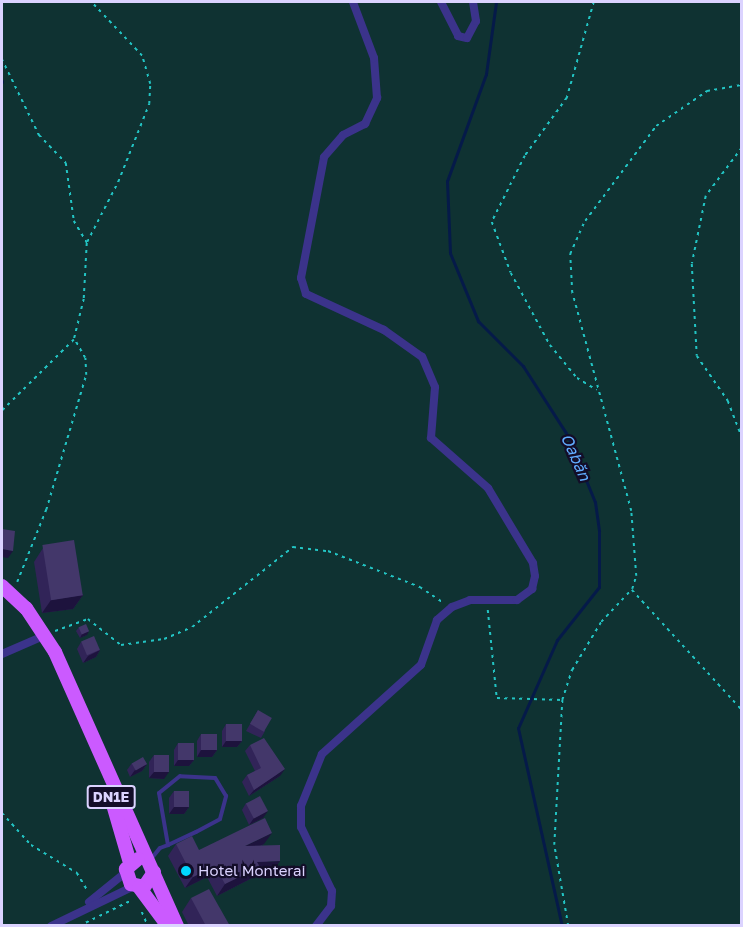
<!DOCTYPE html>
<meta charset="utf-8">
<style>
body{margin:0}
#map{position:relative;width:743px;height:927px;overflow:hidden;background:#130d28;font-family:"Golos Text",sans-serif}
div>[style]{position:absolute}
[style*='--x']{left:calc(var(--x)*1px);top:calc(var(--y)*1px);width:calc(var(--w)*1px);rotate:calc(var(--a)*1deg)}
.green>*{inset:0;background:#0f3232;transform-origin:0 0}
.stream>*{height:3px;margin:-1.5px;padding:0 1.5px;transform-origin:1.5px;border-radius:1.5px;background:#051a49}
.path>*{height:1.5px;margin-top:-0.75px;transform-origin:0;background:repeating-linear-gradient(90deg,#22c4c3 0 3px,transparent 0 7.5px)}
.lane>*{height:4px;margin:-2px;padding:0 2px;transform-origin:2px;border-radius:2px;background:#3b338b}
.street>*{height:8px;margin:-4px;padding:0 4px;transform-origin:4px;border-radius:4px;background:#3b338b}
.primary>*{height:14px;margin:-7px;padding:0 7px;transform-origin:7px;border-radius:7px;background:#cb5aff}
.wall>*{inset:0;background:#312458}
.shaded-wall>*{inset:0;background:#1d133d}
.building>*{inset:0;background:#43376a;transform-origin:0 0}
.dots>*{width:16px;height:16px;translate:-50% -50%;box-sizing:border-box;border:3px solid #130d28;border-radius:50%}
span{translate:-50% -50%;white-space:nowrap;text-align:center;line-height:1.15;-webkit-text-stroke:4.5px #130d28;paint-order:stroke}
.shield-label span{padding:2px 4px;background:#130d28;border:2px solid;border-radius:4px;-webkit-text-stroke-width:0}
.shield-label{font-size:14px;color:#dbd3ff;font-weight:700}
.poi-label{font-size:15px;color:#dbd3ff}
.left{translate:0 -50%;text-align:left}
.water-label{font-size:16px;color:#61adff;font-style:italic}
.frame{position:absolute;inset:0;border:3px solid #dbd3ff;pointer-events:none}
</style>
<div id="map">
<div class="green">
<i style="left:2px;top:2px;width:739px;height:924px"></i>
</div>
<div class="stream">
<i style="--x:496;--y:2;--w:73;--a:97.9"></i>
<i style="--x:486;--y:74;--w:114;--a:110"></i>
<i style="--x:447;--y:181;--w:72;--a:87.6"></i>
<i style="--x:450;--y:253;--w:74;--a:67.6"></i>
<i style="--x:478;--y:321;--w:64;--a:45"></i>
<i style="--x:523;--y:366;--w:83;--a:57.3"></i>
<i style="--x:568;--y:436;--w:71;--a:67.8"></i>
<i style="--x:595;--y:502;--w:29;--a:82"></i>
<i style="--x:599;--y:531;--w:56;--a:90"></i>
<i style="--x:599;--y:587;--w:68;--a:128.4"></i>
<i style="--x:557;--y:640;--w:96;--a:113.9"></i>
<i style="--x:518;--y:728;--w:203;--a:77.5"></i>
<i style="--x:2;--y:81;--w:1;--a:90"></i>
</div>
<div class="path">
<i style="--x:594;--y:2;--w:100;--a:105.7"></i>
<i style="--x:567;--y:98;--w:72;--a:125.9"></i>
<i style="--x:525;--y:156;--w:74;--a:116.6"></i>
<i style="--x:492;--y:222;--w:54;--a:69.6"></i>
<i style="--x:511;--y:273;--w:82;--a:61.6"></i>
<i style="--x:550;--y:345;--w:43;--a:50.7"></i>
<i style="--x:577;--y:378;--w:23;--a:31"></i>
<i style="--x:2;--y:59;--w:85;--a:64"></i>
<i style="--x:39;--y:135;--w:39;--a:46"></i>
<i style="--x:66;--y:163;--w:59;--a:82.1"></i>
<i style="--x:74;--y:221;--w:26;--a:59"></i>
<i style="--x:87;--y:243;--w:56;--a:93.1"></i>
<i style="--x:84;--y:299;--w:42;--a:103.7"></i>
<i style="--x:74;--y:340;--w:101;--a:135.4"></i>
<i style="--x:742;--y:148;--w:60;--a:126.9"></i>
<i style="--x:706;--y:196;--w:69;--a:101.6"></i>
<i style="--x:692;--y:264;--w:92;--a:86.9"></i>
<i style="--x:697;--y:356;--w:55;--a:55.4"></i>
<i style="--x:728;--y:401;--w:39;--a:69"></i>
<i style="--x:87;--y:242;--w:68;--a:-62.7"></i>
<i style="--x:118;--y:182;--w:84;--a:-68.3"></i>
<i style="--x:149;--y:104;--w:20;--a:-87"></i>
<i style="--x:150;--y:84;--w:29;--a:-106"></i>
<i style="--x:142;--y:56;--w:74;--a:-133.4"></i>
<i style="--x:17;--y:582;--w:78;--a:-68.1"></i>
<i style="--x:46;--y:510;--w:141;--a:-73.5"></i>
<i style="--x:86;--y:375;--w:17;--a:-93"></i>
<i style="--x:85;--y:358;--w:20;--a:-120"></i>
<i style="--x:632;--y:590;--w:163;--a:47.5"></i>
<i style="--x:488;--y:610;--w:88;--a:84.2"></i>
<i style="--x:497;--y:698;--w:65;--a:1.8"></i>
<i style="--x:55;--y:631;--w:35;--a:-20"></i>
<i style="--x:88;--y:619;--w:42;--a:38.2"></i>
<i style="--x:121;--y:645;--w:43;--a:-7.9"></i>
<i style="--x:164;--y:639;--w:30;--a:-23"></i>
<i style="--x:192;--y:627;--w:129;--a:-38.4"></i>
<i style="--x:293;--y:547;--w:35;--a:7"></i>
<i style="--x:328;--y:551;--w:99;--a:21.4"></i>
<i style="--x:420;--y:587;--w:29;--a:34"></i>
<i style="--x:2;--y:813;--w:43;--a:47.8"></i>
<i style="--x:31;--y:845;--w:54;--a:31.3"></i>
<i style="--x:77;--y:873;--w:21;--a:59"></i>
<i style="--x:142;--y:912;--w:15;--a:67"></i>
<i style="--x:79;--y:926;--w:59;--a:-26.1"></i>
<i style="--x:568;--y:926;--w:82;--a:-99.8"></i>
<i style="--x:554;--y:845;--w:145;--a:-86.8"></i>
<i style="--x:562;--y:700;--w:32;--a:-72"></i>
<i style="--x:572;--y:670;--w:56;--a:-58.9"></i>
<i style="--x:601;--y:622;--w:45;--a:-46.8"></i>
<i style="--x:632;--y:589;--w:14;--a:-73"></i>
<i style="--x:636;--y:576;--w:65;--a:-94.4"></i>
<i style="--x:631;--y:511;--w:226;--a:-105.1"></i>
<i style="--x:572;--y:293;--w:39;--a:-93"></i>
<i style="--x:570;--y:254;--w:36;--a:-66"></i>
<i style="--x:585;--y:221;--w:119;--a:-53.2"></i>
<i style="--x:656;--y:126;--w:62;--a:-34.5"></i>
<i style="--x:707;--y:91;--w:36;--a:-10"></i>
</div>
<div class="lane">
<i style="--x:151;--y:859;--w:14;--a:-51"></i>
<i style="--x:160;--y:848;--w:9;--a:-21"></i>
<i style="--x:168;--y:845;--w:31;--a:-25"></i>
<i style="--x:196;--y:832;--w:27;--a:-28"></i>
<i style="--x:220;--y:819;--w:24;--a:-75"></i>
<i style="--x:226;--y:796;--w:21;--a:-121"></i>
<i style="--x:215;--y:778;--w:35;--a:-177"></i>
<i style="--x:180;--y:776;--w:27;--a:141"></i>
<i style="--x:159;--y:793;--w:53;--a:80.2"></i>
</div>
<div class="street">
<i style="--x:441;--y:2;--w:38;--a:63"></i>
<i style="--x:458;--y:36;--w:9;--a:13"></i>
<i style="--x:467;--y:38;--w:19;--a:-62"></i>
<i style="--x:476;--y:21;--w:19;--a:-99"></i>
<i style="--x:2;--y:654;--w:48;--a:-23.4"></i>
<i style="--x:89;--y:902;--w:48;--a:-39"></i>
<i style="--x:51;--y:926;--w:92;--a:-25.7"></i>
<i style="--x:316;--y:926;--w:25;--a:-53"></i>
<i style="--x:331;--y:906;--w:15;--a:-86"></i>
<i style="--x:332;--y:891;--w:71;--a:-115.8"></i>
<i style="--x:301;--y:827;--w:21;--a:-90"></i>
<i style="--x:301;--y:806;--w:56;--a:-68"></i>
<i style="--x:322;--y:754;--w:133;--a:-42"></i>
<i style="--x:421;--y:665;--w:48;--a:-70.4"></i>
<i style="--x:437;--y:620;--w:20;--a:-41"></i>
<i style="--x:452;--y:607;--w:19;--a:-21"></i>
<i style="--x:470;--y:600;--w:47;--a:0"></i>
<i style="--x:517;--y:600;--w:19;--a:-36"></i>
<i style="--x:532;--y:589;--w:13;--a:-77"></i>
<i style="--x:535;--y:576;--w:13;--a:-99"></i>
<i style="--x:533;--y:563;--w:87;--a:-121"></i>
<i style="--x:488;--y:488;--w:76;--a:-138.7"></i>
<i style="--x:431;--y:438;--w:51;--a:-85.5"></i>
<i style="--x:435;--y:387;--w:33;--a:-113"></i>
<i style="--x:422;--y:357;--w:47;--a:-144.6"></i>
<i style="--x:384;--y:330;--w:86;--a:-155.2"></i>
<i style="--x:306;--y:294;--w:17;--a:-107"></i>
<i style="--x:301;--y:278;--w:123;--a:-79.2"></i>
<i style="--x:324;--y:157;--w:29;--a:-49"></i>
<i style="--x:343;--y:135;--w:25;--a:-27"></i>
<i style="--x:365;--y:124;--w:29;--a:-65"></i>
<i style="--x:377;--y:98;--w:40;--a:-94.3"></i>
<i style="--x:374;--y:58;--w:60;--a:-110.6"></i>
</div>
<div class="primary">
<i style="--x:2;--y:586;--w:33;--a:43"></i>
<i style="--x:26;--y:608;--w:53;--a:56.6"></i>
<i style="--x:55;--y:652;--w:300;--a:66"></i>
<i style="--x:112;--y:801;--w:65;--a:73.8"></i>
<i style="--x:138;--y:859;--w:16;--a:140"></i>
<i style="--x:126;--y:869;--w:16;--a:72"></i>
<i style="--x:131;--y:884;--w:13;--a:13"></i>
<i style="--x:144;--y:887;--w:18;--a:-56"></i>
<i style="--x:139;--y:887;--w:49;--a:53.4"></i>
</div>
<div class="wall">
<i style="clip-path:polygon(43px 548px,83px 595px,73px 609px,42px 613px,34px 562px)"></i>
<i style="clip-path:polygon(79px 627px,87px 635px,80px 638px,76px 631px)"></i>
<i style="clip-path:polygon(81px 642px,100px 650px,96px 657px,83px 663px,77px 649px)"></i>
<i style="clip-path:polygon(258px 710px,265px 731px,261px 738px,246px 731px)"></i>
<i style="clip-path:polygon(226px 724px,242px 741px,237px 747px,222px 747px,222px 731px)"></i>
<i style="clip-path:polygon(201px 734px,217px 750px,212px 757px,197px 757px,197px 741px)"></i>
<i style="clip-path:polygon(178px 743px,194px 760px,189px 766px,174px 766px,174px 750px)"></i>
<i style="clip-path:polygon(250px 745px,280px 776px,249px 796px,242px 782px,247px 775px,255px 771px,245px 751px)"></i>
<i style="clip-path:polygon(154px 755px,164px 779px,149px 778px,149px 762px)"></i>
<i style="clip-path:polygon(132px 763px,147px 764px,142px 771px,130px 777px,127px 770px)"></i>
<i style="clip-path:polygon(174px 791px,189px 807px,184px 814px,169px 814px,169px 798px)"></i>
<i style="clip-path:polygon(246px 803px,263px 818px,249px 825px,242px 810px)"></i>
<i style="clip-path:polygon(176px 844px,199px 850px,264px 844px,261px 846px,272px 872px,255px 873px,252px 878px,217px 896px,207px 877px,185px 888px,168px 856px)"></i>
<i style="clip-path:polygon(191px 898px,230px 926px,189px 926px,182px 912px)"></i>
</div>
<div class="shaded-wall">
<i style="clip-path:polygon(2px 549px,13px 551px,8px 558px,2px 557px)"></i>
<i style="clip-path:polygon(83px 595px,73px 609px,42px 613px,51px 600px)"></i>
<i style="clip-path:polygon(89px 631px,87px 635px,80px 638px,82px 634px)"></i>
<i style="clip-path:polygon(100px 650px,96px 657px,83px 663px,88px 656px)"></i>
<i style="clip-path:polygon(226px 741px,242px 741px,237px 747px,222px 747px)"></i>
<i style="clip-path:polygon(201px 750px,217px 750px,212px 757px,197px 757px)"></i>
<i style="clip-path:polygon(178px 760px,194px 760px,189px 766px,174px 766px)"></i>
<i style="clip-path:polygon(147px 764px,142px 771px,130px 777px,135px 770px)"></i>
<i style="clip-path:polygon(285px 769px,280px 776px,249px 796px,254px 790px)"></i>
<i style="clip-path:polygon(154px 772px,169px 772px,164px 779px,149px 778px)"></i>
<i style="clip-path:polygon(174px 807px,189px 807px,184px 814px,169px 814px)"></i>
<i style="clip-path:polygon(268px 811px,263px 818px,249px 825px,254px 818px)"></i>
<i style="clip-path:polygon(272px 833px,264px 844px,237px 858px,245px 846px)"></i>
<i style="clip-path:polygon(280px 861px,272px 872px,255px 873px,252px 878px,217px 896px,225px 884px,257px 862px)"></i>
<i style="clip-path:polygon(215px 866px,207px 877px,185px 888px,193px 877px)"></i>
</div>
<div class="building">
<i style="clip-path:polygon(2px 529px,15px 531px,13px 551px,2px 549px)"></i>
<i style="left:74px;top:540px;width:56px;height:32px;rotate:81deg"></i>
<i style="left:86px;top:624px;width:8px;height:8px;rotate:67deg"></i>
<i style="left:94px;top:636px;width:15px;height:14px;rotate:67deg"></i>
<i style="left:258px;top:710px;width:16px;height:16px;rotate:30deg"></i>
<i style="left:226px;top:724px;width:16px;height:17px"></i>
<i style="left:201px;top:734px;width:16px;height:16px"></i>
<i style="clip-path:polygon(264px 738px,285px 769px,254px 790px,247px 775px,261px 768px,250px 745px)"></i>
<i style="left:178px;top:743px;width:16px;height:17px"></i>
<i style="left:154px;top:755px;width:15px;height:17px"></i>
<i style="left:143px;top:757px;width:8px;height:13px;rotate:60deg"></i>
<i style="left:174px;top:791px;width:15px;height:16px"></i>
<i style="left:260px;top:796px;width:17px;height:16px;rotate:62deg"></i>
<i style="clip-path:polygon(265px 818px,272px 833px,245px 846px,280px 845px,280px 861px,257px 862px,260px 867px,225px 884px,215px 866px,193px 877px,176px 844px,192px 836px,199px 850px)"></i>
<i style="clip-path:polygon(209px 889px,230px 926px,206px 926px,191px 898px)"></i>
</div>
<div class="dots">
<i style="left:186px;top:871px;background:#00d7fe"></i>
</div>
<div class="shield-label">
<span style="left:111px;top:797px">DN1E</span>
</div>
<div class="poi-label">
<span class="left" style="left:198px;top:871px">Hotel Monterai</span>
</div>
<div class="water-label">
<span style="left:576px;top:457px;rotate:66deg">Oabăn</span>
</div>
<div class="frame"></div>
</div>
